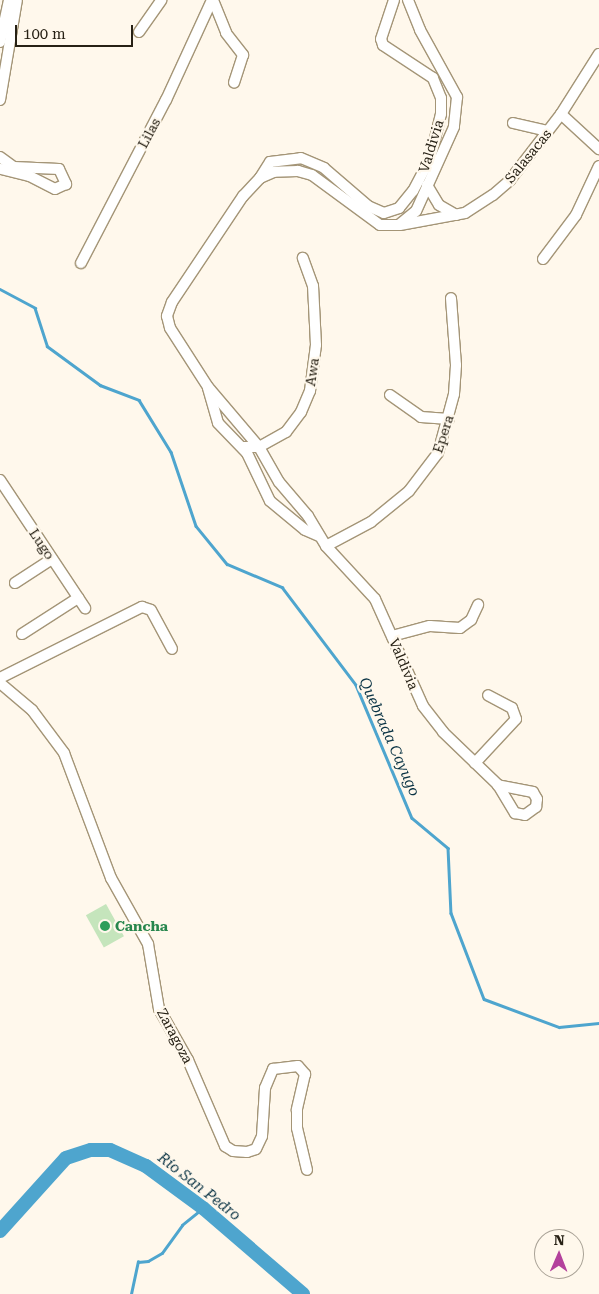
<!DOCTYPE html>
<meta charset="utf-8">
<style>
body{margin:0}
#map{position:relative;width:599px;height:1294px;overflow:hidden;background:#fff8ec;font-family:"Roboto Serif",serif}
div>[style]{position:absolute}
[style*='--x']{left:calc(var(--x)*1px);top:calc(var(--y)*1px);width:calc(var(--w)*1px);rotate:calc(var(--a)*1deg)}
.green>*{inset:0;background:#c5e5bc;transform-origin:0 0}
.stream>*{height:2.5px;margin:-1.25px;padding:0 1.25px;transform-origin:1.25px;border-radius:1.25px;background:#4ea5ce}
.river>*{height:14px;margin:-7px;padding:0 7px;transform-origin:7px;border-radius:7px;background:#4ea5ce}
.roads{filter:drop-shadow(1px 0 #a49577) drop-shadow(-1px 0 #a49577) drop-shadow(0 1px #a49577) drop-shadow(0 -1px #a49577)}
.minor>*{height:10px;margin:-5px;padding:0 5px;transform-origin:5px;border-radius:5px;background:#fff}
.dots>*{width:14px;height:14px;translate:-50% -50%;box-sizing:border-box;border:2px solid #fff8ec;border-radius:50%}
span{translate:-50% -50%;white-space:nowrap;text-align:center;line-height:1.15;-webkit-text-stroke:4.5px #fff8ec;paint-order:stroke}
.street-label{font-size:14px;color:#272115}
.leisure-label{font-size:14px;color:#27864d;font-weight:700}
.left{translate:0 -50%;text-align:left}
.water-label{font-size:15px;color:#0a3344;font-style:italic}
.north{position:absolute;left:534px;top:1229px;width:50px;height:50px;box-sizing:border-box;background:#fff8ec;border:1px solid #a9a296;border-radius:50%;rotate:1deg;font-size:14px;font-weight:700;line-height:20px;text-align:center;color:#272115}
.north::after{content:'';display:block;margin:auto;width:18px;height:22px;background:#b3419c;clip-path:polygon(50% 0,100% 100%,50% 72%,0 100%)}
.scale{position:absolute;left:15px;top:25px;width:118px;height:22px;box-sizing:border-box;border:2px solid #272115;border-top:0;padding-left:6px;font-size:15px;line-height:18px;white-space:nowrap;color:#272115;-webkit-text-stroke:4px #fff8ec;paint-order:stroke}
</style>
<div id="map">
<div class="green">
<i style="left:106px;top:904px;width:37px;height:23px;rotate:61deg"></i>
</div>
<div class="stream">
<i style="--x:0;--y:289;--w:40;--a:28"></i>
<i style="--x:35;--y:308;--w:40;--a:72"></i>
<i style="--x:47;--y:346;--w:66;--a:36.3"></i>
<i style="--x:100;--y:385;--w:42;--a:21"></i>
<i style="--x:139;--y:400;--w:61;--a:58.4"></i>
<i style="--x:171;--y:452;--w:78;--a:71.3"></i>
<i style="--x:196;--y:526;--w:49;--a:50.8"></i>
<i style="--x:227;--y:564;--w:60;--a:22.7"></i>
<i style="--x:282;--y:587;--w:123;--a:52.9"></i>
<i style="--x:356;--y:685;--w:144;--a:67.2"></i>
<i style="--x:412;--y:818;--w:47;--a:39.8"></i>
<i style="--x:448;--y:848;--w:65;--a:87.4"></i>
<i style="--x:451;--y:913;--w:92;--a:69"></i>
<i style="--x:484;--y:999;--w:80;--a:20.5"></i>
<i style="--x:559;--y:1027;--w:40;--a:-5.7"></i>
<i style="--x:131;--y:1294;--w:33;--a:-78"></i>
<i style="--x:138;--y:1262;--w:10;--a:-6"></i>
<i style="--x:148;--y:1261;--w:16;--a:-30"></i>
<i style="--x:162;--y:1253;--w:34;--a:-54"></i>
<i style="--x:182;--y:1225;--w:27;--a:-39"></i>
</div>
<div class="river">
<i style="--x:0;--y:1231;--w:98;--a:-47.9"></i>
<i style="--x:66;--y:1158;--w:26;--a:-18"></i>
<i style="--x:91;--y:1150;--w:19;--a:0"></i>
<i style="--x:110;--y:1150;--w:39;--a:24"></i>
<i style="--x:146;--y:1166;--w:71;--a:36.4"></i>
<i style="--x:203;--y:1208;--w:132;--a:40.7"></i>
</div>
<div class="roads">
<div class="minor">
<i style="--x:213;--y:0;--w:35;--a:68"></i>
<i style="--x:226;--y:33;--w:28;--a:52"></i>
<i style="--x:243;--y:55;--w:29;--a:108"></i>
<i style="--x:408;--y:0;--w:32;--a:68"></i>
<i style="--x:420;--y:30;--w:77;--a:61.1"></i>
<i style="--x:457;--y:97;--w:30;--a:96"></i>
<i style="--x:454;--y:127;--w:92;--a:114.3"></i>
<i style="--x:416;--y:211;--w:22;--a:141"></i>
<i style="--x:399;--y:225;--w:19;--a:180"></i>
<i style="--x:380;--y:225;--w:84;--a:-143.7"></i>
<i style="--x:312;--y:175;--w:15;--a:-164"></i>
<i style="--x:298;--y:171;--w:24;--a:178"></i>
<i style="--x:274;--y:172;--w:15;--a:157"></i>
<i style="--x:260;--y:178;--w:25;--a:133"></i>
<i style="--x:243;--y:196;--w:128;--a:123.8"></i>
<i style="--x:172;--y:302;--w:15;--a:110"></i>
<i style="--x:167;--y:316;--w:12;--a:76"></i>
<i style="--x:170;--y:328;--w:70;--a:57.2"></i>
<i style="--x:208;--y:387;--w:79;--a:49.6"></i>
<i style="--x:259;--y:447;--w:40;--a:60.3"></i>
<i style="--x:279;--y:482;--w:45;--a:49.5"></i>
<i style="--x:308;--y:516;--w:35;--a:59"></i>
<i style="--x:326;--y:546;--w:72;--a:47.2"></i>
<i style="--x:375;--y:599;--w:117;--a:65.8"></i>
<i style="--x:423;--y:706;--w:33;--a:52"></i>
<i style="--x:443;--y:732;--w:76;--a:43.9"></i>
<i style="--x:498;--y:785;--w:33;--a:59"></i>
<i style="--x:515;--y:813;--w:10;--a:11"></i>
<i style="--x:525;--y:815;--w:14;--a:-36"></i>
<i style="--x:536;--y:807;--w:8;--a:-83"></i>
<i style="--x:537;--y:799;--w:8;--a:-120"></i>
<i style="--x:533;--y:792;--w:36;--a:-169"></i>
<i style="--x:139;--y:32;--w:39;--a:-55"></i>
<i style="--x:0;--y:42;--w:43;--a:-77.9"></i>
<i style="--x:0;--y:100;--w:101;--a:-80.4"></i>
<i style="--x:561;--y:114;--w:52;--a:42.6"></i>
<i style="--x:513;--y:123;--w:35;--a:13"></i>
<i style="--x:0;--y:157;--w:17;--a:36"></i>
<i style="--x:14;--y:167;--w:45;--a:2.5"></i>
<i style="--x:59;--y:169;--w:17;--a:65"></i>
<i style="--x:66;--y:184;--w:12;--a:156"></i>
<i style="--x:55;--y:189;--w:29;--a:-153"></i>
<i style="--x:29;--y:176;--w:30;--a:-166"></i>
<i style="--x:260;--y:178;--w:19;--a:-58"></i>
<i style="--x:270;--y:162;--w:31;--a:-7"></i>
<i style="--x:301;--y:158;--w:25;--a:23"></i>
<i style="--x:324;--y:168;--w:58;--a:40.8"></i>
<i style="--x:368;--y:206;--w:17;--a:24"></i>
<i style="--x:384;--y:213;--w:16;--a:-18"></i>
<i style="--x:399;--y:208;--w:22;--a:-51"></i>
<i style="--x:413;--y:191;--w:36;--a:-62"></i>
<i style="--x:430;--y:159;--w:46;--a:-76.3"></i>
<i style="--x:441;--y:114;--w:16;--a:-90"></i>
<i style="--x:441;--y:98;--w:22;--a:-112"></i>
<i style="--x:433;--y:78;--w:60;--a:-146.6"></i>
<i style="--x:383;--y:45;--w:6;--a:-108"></i>
<i style="--x:381;--y:39;--w:41;--a:-71.6"></i>
<i style="--x:427;--y:185;--w:23;--a:59"></i>
<i style="--x:439;--y:205;--w:20;--a:30"></i>
<i style="--x:400;--y:225;--w:66;--a:-10.5"></i>
<i style="--x:465;--y:213;--w:33;--a:-33"></i>
<i style="--x:493;--y:195;--w:23;--a:-41"></i>
<i style="--x:510;--y:180;--w:83;--a:-52.3"></i>
<i style="--x:561;--y:114;--w:71;--a:-57.7"></i>
<i style="--x:543;--y:259;--w:55;--a:-53.1"></i>
<i style="--x:576;--y:215;--w:54;--a:-64.9"></i>
<i style="--x:81;--y:263;--w:184;--a:-62.5"></i>
<i style="--x:166;--y:100;--w:110;--a:-65.3"></i>
<i style="--x:208;--y:388;--w:36;--a:74"></i>
<i style="--x:218;--y:423;--w:42;--a:46"></i>
<i style="--x:247;--y:453;--w:53;--a:64.4"></i>
<i style="--x:270;--y:501;--w:45;--a:39.6"></i>
<i style="--x:305;--y:530;--w:15;--a:23"></i>
<i style="--x:390;--y:395;--w:38;--a:35"></i>
<i style="--x:421;--y:417;--w:28;--a:4"></i>
<i style="--x:242;--y:447;--w:17;--a:0"></i>
<i style="--x:259;--y:447;--w:31;--a:-29"></i>
<i style="--x:286;--y:432;--w:25;--a:-53"></i>
<i style="--x:301;--y:412;--w:23;--a:-67"></i>
<i style="--x:310;--y:391;--w:46;--a:-82.6"></i>
<i style="--x:316;--y:345;--w:59;--a:-92.9"></i>
<i style="--x:313;--y:286;--w:30;--a:-110"></i>
<i style="--x:0;--y:480;--w:154;--a:56.4"></i>
<i style="--x:326;--y:546;--w:51;--a:-28.1"></i>
<i style="--x:371;--y:522;--w:49;--a:-39.2"></i>
<i style="--x:409;--y:491;--w:48;--a:-52.7"></i>
<i style="--x:438;--y:453;--w:61;--a:-74.8"></i>
<i style="--x:454;--y:394;--w:29;--a:-86"></i>
<i style="--x:456;--y:365;--w:67;--a:-94.3"></i>
<i style="--x:15;--y:583;--w:44;--a:-33"></i>
<i style="--x:22;--y:634;--w:67;--a:-32.7"></i>
<i style="--x:392;--y:636;--w:39;--a:-15"></i>
<i style="--x:430;--y:626;--w:30;--a:4"></i>
<i style="--x:460;--y:628;--w:14;--a:-36"></i>
<i style="--x:471;--y:620;--w:17;--a:-65"></i>
<i style="--x:0;--y:678;--w:159;--a:-26.6"></i>
<i style="--x:142;--y:607;--w:9;--a:18"></i>
<i style="--x:151;--y:610;--w:44;--a:61.7"></i>
<i style="--x:0;--y:683;--w:42;--a:40.2"></i>
<i style="--x:32;--y:710;--w:54;--a:53.3"></i>
<i style="--x:64;--y:753;--w:134;--a:69.4"></i>
<i style="--x:111;--y:878;--w:76;--a:60.7"></i>
<i style="--x:148;--y:944;--w:66;--a:80.4"></i>
<i style="--x:159;--y:1009;--w:59;--a:60.4"></i>
<i style="--x:188;--y:1060;--w:94;--a:66.7"></i>
<i style="--x:225;--y:1146;--w:9;--a:32"></i>
<i style="--x:233;--y:1151;--w:14;--a:4"></i>
<i style="--x:247;--y:1152;--w:9;--a:-18"></i>
<i style="--x:256;--y:1149;--w:14;--a:-65"></i>
<i style="--x:262;--y:1136;--w:48;--a:-86.4"></i>
<i style="--x:265;--y:1088;--w:21;--a:-67"></i>
<i style="--x:273;--y:1069;--w:25;--a:-7"></i>
<i style="--x:298;--y:1066;--w:11;--a:49"></i>
<i style="--x:305;--y:1074;--w:37;--a:103"></i>
<i style="--x:297;--y:1110;--w:18;--a:90"></i>
<i style="--x:297;--y:1128;--w:43;--a:76.6"></i>
<i style="--x:475;--y:763;--w:60;--a:-47"></i>
<i style="--x:516;--y:719;--w:12;--a:-110"></i>
<i style="--x:512;--y:708;--w:27;--a:-152"></i>
</div>
</div>
<div class="dots">
<i style="left:105px;top:926px;background:#2e9e5b"></i>
</div>
<div class="street-label">
<span style="left:149px;top:133px;rotate:-62deg">Lilas</span>
<span style="left:431px;top:146px;rotate:-73deg">Valdivia</span>
<span style="left:528px;top:156px;rotate:-51deg">Salasacas</span>
<span style="left:312px;top:372px;rotate:-82deg">Awa</span>
<span style="left:443px;top:434px;rotate:-72deg">Epera</span>
<span style="left:42px;top:544px;rotate:56deg">Lugo</span>
<span style="left:404px;top:664px;rotate:67deg">Valdivia</span>
<span style="left:175px;top:1036px;rotate:62deg">Zaragoza</span>
</div>
<div class="leisure-label">
<span class="left" style="left:115px;top:926px">Cancha</span>
</div>
<div class="water-label">
<span style="left:389px;top:737px;rotate:66deg">Quebrada Cayugo</span>
<span style="left:199px;top:1187px;rotate:38deg">Río San Pedro</span>
</div>
<div class="north">N</div>
<div class="scale">100 m</div>
</div>
